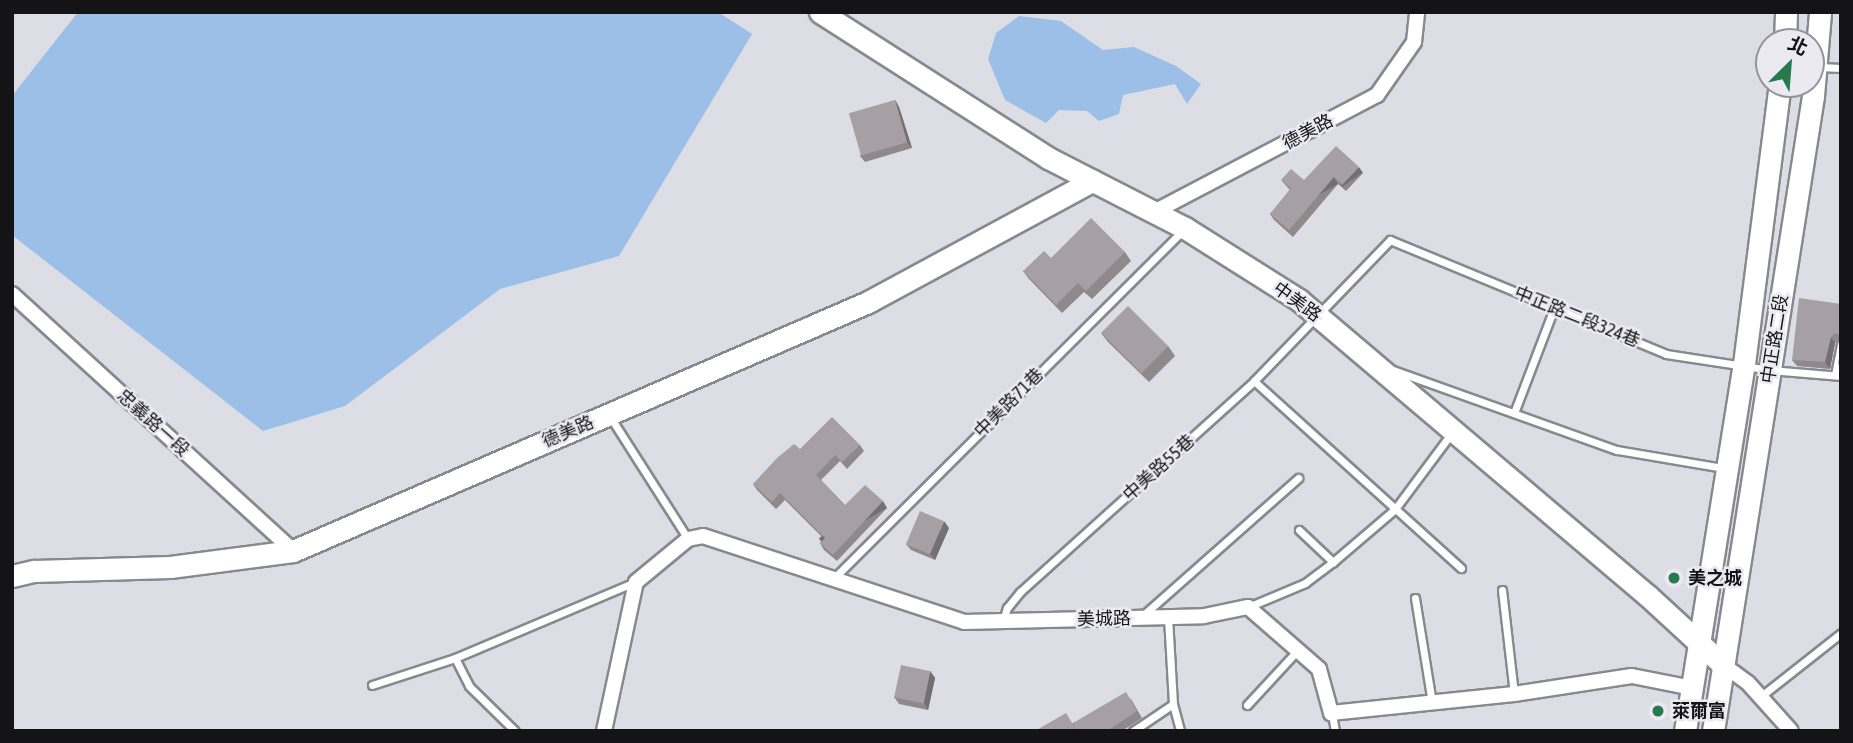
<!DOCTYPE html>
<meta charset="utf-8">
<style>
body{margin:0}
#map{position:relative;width:1853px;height:743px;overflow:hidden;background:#dddde5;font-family:"Asap Condensed","Noto Sans TC",sans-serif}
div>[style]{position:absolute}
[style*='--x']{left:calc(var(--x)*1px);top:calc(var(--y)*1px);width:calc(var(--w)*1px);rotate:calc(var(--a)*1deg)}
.water>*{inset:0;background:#9cbfe8}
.roads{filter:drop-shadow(2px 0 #88888f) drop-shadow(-2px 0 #88888f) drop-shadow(0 2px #88888f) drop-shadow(0 -2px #88888f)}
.lane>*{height:7px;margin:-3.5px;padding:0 3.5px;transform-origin:3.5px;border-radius:3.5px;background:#fff}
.street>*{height:14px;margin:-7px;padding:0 7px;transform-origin:7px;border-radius:7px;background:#fff}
.secondary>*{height:21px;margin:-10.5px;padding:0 10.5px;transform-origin:10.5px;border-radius:10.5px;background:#fff}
.wall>*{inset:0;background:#8f898c}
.shaded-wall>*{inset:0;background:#746f72;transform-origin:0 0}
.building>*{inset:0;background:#a69fa3;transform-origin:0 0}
.dots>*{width:19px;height:19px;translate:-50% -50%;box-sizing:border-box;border:4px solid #ebeaf2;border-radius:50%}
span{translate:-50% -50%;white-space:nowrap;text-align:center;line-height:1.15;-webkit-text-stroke:5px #ebeaf2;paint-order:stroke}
.street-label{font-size:18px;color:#141417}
.poi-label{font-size:18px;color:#141417;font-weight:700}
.left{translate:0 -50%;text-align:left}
.frame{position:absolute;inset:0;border:14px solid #141417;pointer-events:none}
.north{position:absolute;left:1755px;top:28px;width:70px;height:70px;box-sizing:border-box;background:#ebeaf2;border:2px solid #95949a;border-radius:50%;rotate:25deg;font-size:19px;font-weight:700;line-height:28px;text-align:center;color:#141417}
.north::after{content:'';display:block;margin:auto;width:24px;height:32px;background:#277a4c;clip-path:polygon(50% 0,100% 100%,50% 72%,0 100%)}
</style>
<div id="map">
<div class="water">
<i style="clip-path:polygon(78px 12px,718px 12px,752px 34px,619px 256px,500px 289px,345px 406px,263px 431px,12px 235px,12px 96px)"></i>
<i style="clip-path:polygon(1019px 16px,1061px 21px,1103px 50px,1134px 47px,1176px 66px,1201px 84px,1187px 104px,1175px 84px,1123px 95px,1119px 114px,1099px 121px,1087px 111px,1059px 110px,1046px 123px,1005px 100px,988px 59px,996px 33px)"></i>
</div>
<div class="roads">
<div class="lane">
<i style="--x:1820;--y:67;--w:21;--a:3"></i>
<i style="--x:1393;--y:370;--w:238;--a:19.7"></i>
<i style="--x:1617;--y:450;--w:108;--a:9.6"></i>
<i style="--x:1835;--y:375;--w:31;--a:-79"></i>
<i style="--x:1254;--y:381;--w:279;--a:42.1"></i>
<i style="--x:1514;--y:413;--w:112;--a:-69.1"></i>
<i style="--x:609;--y:415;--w:147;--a:57.5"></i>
<i style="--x:1299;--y:530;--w:47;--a:43.3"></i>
<i style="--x:834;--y:578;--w:491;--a:-44.9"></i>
<i style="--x:1502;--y:590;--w:105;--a:83.4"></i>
<i style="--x:1415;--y:598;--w:106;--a:80.8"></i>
<i style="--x:1248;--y:607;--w:62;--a:-22.8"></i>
<i style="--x:1305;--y:583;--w:35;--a:-37"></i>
<i style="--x:1333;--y:562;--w:82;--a:-40.5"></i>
<i style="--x:1395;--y:509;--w:94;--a:-53.3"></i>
<i style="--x:1141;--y:617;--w:210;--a:-41.5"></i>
<i style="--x:1168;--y:617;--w:87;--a:86.7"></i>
<i style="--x:1173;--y:704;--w:28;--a:75"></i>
<i style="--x:1003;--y:620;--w:13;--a:-72"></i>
<i style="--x:1007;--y:608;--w:21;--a:-51"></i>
<i style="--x:1020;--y:592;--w:315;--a:-42"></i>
<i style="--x:1254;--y:381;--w:196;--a:-46"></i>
<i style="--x:1390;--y:240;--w:299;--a:22.4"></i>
<i style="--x:1666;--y:354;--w:105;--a:8.7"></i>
<i style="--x:1770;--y:370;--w:71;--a:4.8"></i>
<i style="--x:455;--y:658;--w:31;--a:63"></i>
<i style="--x:469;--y:686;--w:64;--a:44.4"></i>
<i style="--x:372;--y:685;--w:87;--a:-18"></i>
<i style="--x:455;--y:658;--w:195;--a:-22.9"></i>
<i style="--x:1760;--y:697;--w:103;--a:-38.3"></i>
<i style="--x:1247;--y:705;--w:75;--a:-47.2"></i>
<i style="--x:1332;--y:714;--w:17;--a:80"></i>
<i style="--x:1133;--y:731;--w:48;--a:-34"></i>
</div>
<div class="street">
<i style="--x:1154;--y:212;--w:252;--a:-27.7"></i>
<i style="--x:1377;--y:95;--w:65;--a:-55.1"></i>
<i style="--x:1414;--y:42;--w:30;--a:-84"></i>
<i style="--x:12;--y:294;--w:381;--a:42.4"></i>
<i style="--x:1722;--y:664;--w:32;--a:36"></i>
<i style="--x:1748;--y:683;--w:64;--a:48.1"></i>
<i style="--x:604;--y:731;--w:152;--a:-77.9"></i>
<i style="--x:636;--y:582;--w:67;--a:-39.6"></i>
<i style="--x:688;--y:539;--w:15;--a:-11"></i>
<i style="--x:703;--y:536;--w:275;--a:18.2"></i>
<i style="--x:964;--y:622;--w:240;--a:-1.4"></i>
<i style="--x:1204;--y:616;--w:45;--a:-11.6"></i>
<i style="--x:1248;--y:607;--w:94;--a:41.1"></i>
<i style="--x:1319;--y:669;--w:46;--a:74.7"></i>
<i style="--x:1331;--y:713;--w:184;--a:-5.9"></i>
<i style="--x:1514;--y:694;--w:119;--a:-8.7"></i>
<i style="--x:1632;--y:676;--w:61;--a:11.3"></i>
</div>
<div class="secondary">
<i style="--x:820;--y:12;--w:271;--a:32.6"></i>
<i style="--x:1048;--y:158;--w:154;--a:27.1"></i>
<i style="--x:1185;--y:228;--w:135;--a:32.3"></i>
<i style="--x:1299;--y:300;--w:456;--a:40.3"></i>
<i style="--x:1647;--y:595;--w:102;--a:42.6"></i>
<i style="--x:1785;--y:42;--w:30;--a:-88"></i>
<i style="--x:12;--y:576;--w:23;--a:-13"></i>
<i style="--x:34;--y:571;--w:136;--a:-1.7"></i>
<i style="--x:170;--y:567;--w:124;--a:-7.4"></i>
<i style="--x:293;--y:551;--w:627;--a:-23.41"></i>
<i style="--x:868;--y:302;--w:255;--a:-28.4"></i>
<i style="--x:1685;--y:731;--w:372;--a:-80.9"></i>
<i style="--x:1744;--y:364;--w:282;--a:-82.7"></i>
<i style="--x:1713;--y:731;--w:643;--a:-81.05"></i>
<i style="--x:1813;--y:96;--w:84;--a:-85.2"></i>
</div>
</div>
<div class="wall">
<i style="clip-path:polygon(895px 100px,899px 107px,912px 148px,865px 162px,860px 156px)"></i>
<i style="clip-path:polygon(1363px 173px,1346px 191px,1338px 184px,1293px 237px,1274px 220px,1270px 214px,1290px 190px,1281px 180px,1304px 180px)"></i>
<i style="clip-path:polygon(1125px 252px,1131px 261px,1092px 299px,1084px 292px,1062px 313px,1029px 279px,1023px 271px,1051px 258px)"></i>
<i style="clip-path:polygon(1841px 304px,1841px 340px,1840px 339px,1835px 343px,1830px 369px,1797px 366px,1792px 360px)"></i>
<i style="clip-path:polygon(1101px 333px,1168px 346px,1175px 356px,1149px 382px,1108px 342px)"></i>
<i style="clip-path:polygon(860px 445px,864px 451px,847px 469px,840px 461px,821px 480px,845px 505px,887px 508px,837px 561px,824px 550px,820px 543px,824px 539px,785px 500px,776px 509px,757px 490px,753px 484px,800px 449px)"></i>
<i style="clip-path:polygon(949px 528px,935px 560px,911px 550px,906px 544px)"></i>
<i style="clip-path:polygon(930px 671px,935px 678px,928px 710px,899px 704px,894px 697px)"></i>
<i style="clip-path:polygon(1131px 699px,1142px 718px,1122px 731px,1035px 731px,1073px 723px)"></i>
</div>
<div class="shaded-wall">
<i style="clip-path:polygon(895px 100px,899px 107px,912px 148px,907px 142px)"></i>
<i style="left:1359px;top:167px;width:7px;height:25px;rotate:56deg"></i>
<i style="left:1334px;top:177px;width:8px;height:70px;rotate:60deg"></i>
<i style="clip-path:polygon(1831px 337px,1835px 343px,1830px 369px,1825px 362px)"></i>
<i style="left:883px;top:501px;width:8px;height:74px;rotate:60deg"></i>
<i style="clip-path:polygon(944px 521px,949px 528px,935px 560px,930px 554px)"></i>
<i style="clip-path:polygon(930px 671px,935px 678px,928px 710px,924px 703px)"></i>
</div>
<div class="building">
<i style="left:895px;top:100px;width:44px;height:48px;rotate:74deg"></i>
<i style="clip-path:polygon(1336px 146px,1359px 167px,1342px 185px,1334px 177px,1289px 230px,1270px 214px,1291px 188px,1281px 180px,1291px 169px,1304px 180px)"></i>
<i style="clip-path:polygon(1091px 218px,1125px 252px,1086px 291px,1078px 283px,1056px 305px,1023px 271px,1044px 251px,1051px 258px)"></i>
<i style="clip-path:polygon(1799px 298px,1841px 304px,1841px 336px,1835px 333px,1831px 337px,1825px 362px,1792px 360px)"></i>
<i style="left:1128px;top:306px;width:57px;height:38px;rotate:45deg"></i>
<i style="clip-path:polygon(1841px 347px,1841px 366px,1838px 364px)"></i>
<i style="clip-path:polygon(832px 417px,860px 445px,842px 462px,835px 455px,816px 475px,845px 505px,865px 485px,883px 501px,833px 555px,820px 543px,825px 538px,780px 493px,772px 502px,753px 484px,777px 458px,794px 444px,800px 449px)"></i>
<i style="left:920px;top:511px;width:26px;height:36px;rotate:23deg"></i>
<i style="left:901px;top:665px;width:30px;height:33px;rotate:12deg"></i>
<i style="clip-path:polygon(1126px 692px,1137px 711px,1107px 731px,1077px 731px,1073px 723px)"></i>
<i style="clip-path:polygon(1066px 713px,1077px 731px,1035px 731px)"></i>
</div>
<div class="dots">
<i style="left:1674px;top:578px;background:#277a4c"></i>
<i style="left:1658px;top:711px;background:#277a4c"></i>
</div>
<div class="street-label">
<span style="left:1308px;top:132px;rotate:-28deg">德美路</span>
<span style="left:1297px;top:302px;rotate:36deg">中美路</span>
<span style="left:1577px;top:317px;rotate:22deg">中正路二段324巷</span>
<span style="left:1775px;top:339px;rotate:-81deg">中正路二段</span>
<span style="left:1009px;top:403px;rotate:-45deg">中美路71巷</span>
<span style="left:153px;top:423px;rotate:42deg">忠義路一段</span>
<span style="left:568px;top:432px;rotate:-23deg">德美路</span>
<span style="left:1159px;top:468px;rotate:-42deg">中美路55巷</span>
<span style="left:1104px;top:619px;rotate:-1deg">美城路</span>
</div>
<div class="poi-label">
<span class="left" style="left:1688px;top:578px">美之城</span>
<span class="left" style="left:1672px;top:711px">萊爾富</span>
</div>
<div class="frame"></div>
<div class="north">北</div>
</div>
